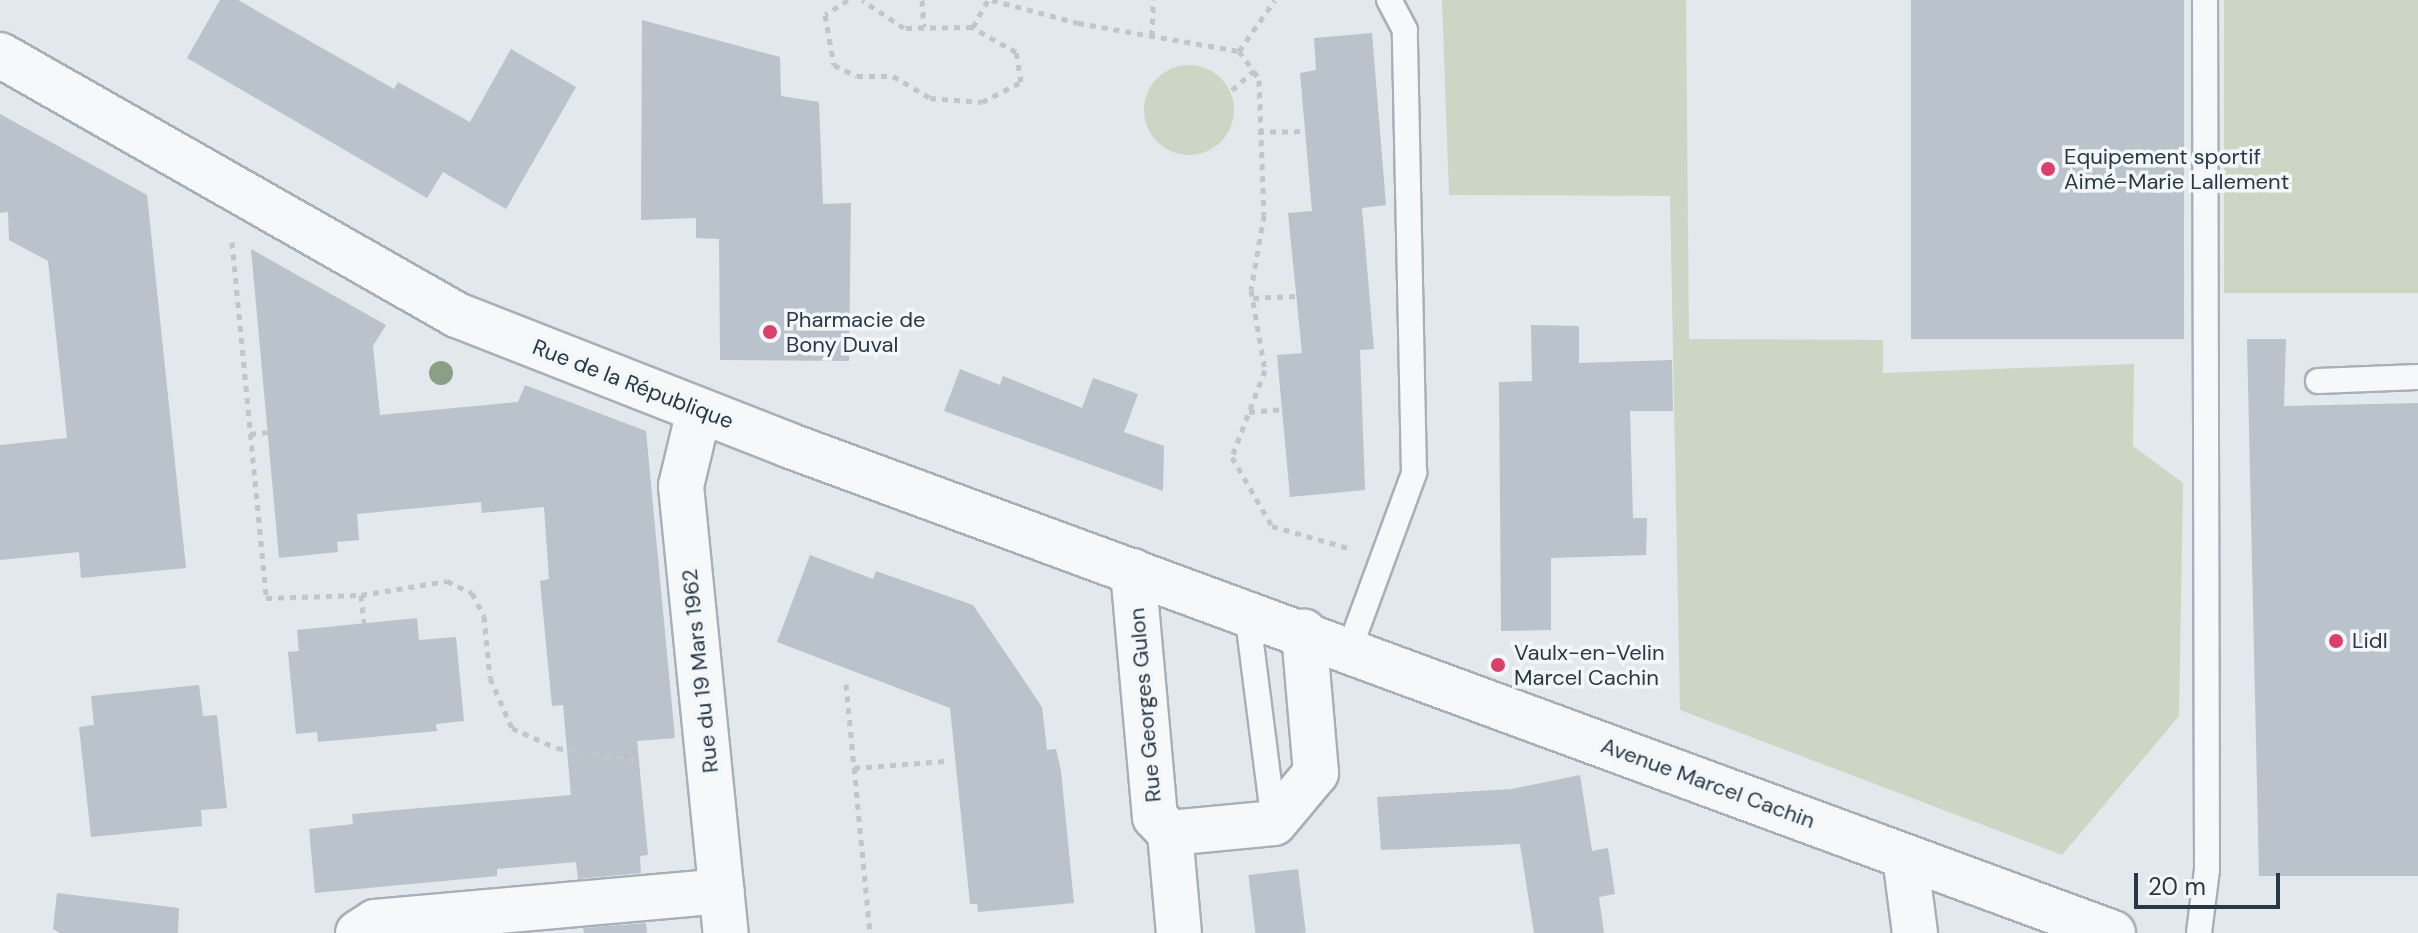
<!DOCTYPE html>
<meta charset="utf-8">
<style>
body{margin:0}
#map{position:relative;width:2418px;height:933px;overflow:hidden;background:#e3e8ec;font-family:"DM Sans",sans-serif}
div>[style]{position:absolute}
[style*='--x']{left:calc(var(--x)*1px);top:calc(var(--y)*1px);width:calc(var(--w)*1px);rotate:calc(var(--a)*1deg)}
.green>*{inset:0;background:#cbd7c4;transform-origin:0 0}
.round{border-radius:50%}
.building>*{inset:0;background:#bac2cb;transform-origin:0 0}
.path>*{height:5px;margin-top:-2.5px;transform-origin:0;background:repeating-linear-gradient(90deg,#c1c6cb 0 6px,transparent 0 12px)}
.roads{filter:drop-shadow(2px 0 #a7afb7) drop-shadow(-2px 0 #a7afb7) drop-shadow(0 2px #a7afb7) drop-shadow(0 -2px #a7afb7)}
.service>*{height:24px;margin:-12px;padding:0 12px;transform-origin:12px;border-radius:12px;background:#f7f8fa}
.minor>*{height:44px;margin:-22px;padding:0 22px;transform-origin:22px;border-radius:22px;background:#f7f8fa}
.tertiary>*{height:44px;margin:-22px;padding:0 22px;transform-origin:22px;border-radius:22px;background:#f7f8fa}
.trees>*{width:24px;height:24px;margin:-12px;border-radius:50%;background:#8b9f87}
.dots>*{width:22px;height:22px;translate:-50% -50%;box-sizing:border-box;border:4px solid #f3f7f9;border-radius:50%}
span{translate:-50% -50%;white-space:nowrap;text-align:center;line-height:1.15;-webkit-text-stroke:7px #f3f7f9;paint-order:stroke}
.poi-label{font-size:22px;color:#293747}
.left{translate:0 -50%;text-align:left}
.street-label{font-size:22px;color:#293747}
.scale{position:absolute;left:2134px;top:873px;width:146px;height:36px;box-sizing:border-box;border:4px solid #293747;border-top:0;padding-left:10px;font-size:24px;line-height:28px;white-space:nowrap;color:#293747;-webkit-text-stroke:6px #f3f7f9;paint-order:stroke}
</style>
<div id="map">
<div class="green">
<i style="clip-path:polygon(1442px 0,1686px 0,1689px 339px,1883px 340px,1883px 373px,2134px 364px,2133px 446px,2183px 483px,2179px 716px,2062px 855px,1680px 710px,1670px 196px,1449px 195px)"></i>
<i style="left:2224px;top:0;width:194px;height:293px"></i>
<i class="round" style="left:1144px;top:65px;width:90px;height:90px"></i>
</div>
<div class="building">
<i style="clip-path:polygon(220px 0,238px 0,394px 89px,398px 82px,470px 122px,511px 49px,576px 87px,506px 209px,443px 172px,427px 198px,187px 58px)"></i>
<i style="left:1911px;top:0;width:273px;height:339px"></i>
<i style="clip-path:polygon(642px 20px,780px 57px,781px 96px,819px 102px,823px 204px,851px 203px,849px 361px,720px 360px,719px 239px,696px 238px,696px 218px,641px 220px)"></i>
<i style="clip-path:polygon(1372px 33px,1386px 205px,1362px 208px,1374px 349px,1360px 350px,1365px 490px,1290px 497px,1277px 355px,1302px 353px,1288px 213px,1312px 211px,1300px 73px,1316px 70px,1314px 38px)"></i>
<i style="clip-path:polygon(0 114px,147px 195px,186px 568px,81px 578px,79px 552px,0 560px,0 445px,67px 438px,48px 261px,9px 240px,8px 212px,0 213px)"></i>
<i style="clip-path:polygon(251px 249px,386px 325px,373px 346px,380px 415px,518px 402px,525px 385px,646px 431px,675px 738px,637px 741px,648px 855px,640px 856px,641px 873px,578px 879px,576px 862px,497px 869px,497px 876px,315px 893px,309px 829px,353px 824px,352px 814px,571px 795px,563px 705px,552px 706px,540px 581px,549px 579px,544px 507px,482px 513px,481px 502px,357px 514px,359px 540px,337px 542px,338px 552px,279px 558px)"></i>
<i style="clip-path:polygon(1531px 325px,1579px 326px,1579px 363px,1672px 360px,1673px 411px,1630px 411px,1633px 518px,1647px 518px,1646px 555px,1551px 558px,1551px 630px,1501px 631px,1499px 382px,1532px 381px)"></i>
<i style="clip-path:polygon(2247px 339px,2286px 339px,2284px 406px,2418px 403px,2418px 876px,2259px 876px)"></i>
<i style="clip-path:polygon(960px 369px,1000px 385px,1003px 376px,1082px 408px,1093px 378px,1138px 394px,1124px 432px,1164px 446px,1163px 491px,944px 411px)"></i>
<i style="clip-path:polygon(810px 555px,873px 579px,876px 571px,973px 605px,1042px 707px,1047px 750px,1056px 749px,1061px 771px,1074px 903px,978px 912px,977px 904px,970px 904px,950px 708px,777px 642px)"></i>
<i style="clip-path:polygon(417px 618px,419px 640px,456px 637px,464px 721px,436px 724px,437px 731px,318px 742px,317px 732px,296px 734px,288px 652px,299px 651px,297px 630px)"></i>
<i style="clip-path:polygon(199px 685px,203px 716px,217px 715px,227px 808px,201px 810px,202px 826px,91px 837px,79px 727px,94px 725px,91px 696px)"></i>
<i style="clip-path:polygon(1580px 775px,1592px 851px,1608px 848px,1615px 894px,1599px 897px,1604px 933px,1534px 933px,1520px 844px,1381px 850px,1377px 797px,1512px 789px)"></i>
<i style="left:1298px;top:869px;width:64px;height:50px;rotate:83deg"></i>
<i style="clip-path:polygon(57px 893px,179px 908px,178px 933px,60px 933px,53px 929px)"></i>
<i style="clip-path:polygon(646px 923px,647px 933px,584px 933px,583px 928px)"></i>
</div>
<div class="path">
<i style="--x:848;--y:0;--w:27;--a:147"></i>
<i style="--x:825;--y:15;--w:51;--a:79.8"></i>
<i style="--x:834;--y:65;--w:25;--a:26"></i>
<i style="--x:857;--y:76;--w:36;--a:0"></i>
<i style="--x:893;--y:76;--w:43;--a:30.7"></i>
<i style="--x:930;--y:98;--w:52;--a:4.4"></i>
<i style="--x:982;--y:102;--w:44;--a:-27.1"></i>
<i style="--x:1021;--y:82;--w:30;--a:-99"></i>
<i style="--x:1016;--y:52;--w:51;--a:-150.4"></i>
<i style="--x:972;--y:27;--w:68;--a:179.2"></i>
<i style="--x:904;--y:28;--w:50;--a:-146.3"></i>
<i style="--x:922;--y:0;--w:27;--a:86"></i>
<i style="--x:992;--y:0;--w:89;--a:15"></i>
<i style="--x:1078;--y:23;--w:163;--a:9.9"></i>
<i style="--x:1239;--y:51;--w:25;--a:53"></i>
<i style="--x:1254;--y:71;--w:10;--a:61"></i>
<i style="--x:1259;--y:80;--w:135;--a:87.9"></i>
<i style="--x:1264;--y:215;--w:76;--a:99.8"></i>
<i style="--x:1251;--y:290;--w:81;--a:80.1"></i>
<i style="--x:1265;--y:370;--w:93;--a:110.8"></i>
<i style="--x:1232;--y:457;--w:80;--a:59.9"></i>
<i style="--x:1272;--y:526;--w:79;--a:16.1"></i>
<i style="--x:973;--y:27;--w:31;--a:-61"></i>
<i style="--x:1152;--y:36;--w:36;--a:-88"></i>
<i style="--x:1239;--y:51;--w:62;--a:-54.8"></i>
<i style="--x:1232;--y:90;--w:29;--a:-41"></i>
<i style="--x:1258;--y:132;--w:47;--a:-1.2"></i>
<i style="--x:232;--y:242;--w:358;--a:84.5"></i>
<i style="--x:266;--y:598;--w:95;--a:-1.8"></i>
<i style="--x:361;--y:595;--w:87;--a:-9.2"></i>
<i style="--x:447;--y:581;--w:28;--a:26"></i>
<i style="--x:472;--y:593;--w:26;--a:62"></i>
<i style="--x:484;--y:616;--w:62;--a:84.5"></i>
<i style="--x:490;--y:678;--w:55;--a:66.3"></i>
<i style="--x:512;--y:728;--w:49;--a:24"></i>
<i style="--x:557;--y:748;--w:81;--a:9.2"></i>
<i style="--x:1253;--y:298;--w:43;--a:-2.7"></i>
<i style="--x:1249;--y:412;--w:32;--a:-5"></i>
<i style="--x:250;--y:434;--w:18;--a:-6"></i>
<i style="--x:361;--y:595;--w:29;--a:84"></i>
<i style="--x:846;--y:684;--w:250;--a:84.5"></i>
<i style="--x:854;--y:768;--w:91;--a:-4.4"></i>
</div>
<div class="roads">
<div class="service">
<i style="--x:2318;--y:381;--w:100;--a:-2.3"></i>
<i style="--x:1247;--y:612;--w:213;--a:82.7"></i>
<i style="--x:1349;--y:650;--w:189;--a:-69.8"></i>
<i style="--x:1414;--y:473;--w:443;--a:-91.2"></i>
<i style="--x:1405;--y:30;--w:34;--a:-118"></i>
<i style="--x:2199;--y:933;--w:64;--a:-82.8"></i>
<i style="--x:2207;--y:870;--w:870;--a:-90.13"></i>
</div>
<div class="minor">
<i style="--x:699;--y:411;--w:77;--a:103.5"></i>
<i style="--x:681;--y:486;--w:449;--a:84.3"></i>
<i style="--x:1133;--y:571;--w:247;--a:84.9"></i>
<i style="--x:1155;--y:817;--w:22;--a:47"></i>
<i style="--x:1170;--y:833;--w:100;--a:84.9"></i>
<i style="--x:1170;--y:833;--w:104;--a:-5.5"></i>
<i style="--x:1274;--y:823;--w:65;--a:-50"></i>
<i style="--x:1316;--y:773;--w:142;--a:-94.9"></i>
<i style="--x:1905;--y:857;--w:77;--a:82.5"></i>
<i style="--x:358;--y:933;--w:20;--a:-33"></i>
<i style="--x:375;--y:922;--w:348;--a:-5.1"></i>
</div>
<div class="tertiary">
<i style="--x:0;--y:55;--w:526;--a:29.64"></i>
<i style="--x:457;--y:315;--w:356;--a:21.4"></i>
<i style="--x:788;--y:445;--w:1412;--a:20.22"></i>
</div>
</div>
<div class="trees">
<i style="left:441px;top:373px"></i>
</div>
<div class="dots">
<i style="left:2048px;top:169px;background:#da4069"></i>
<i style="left:770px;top:332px;background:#da4069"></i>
<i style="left:2336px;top:641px;background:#da4069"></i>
<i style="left:1498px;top:665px;background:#da4069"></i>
</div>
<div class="poi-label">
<span class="left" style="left:2064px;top:169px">Equipement sportif<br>Aimé-Marie Lallement</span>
<span class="left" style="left:786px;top:332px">Pharmacie de<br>Bony Duval</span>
<span class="left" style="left:2352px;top:641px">Lidl</span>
<span class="left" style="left:1514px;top:665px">Vaulx-en-Velin<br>Marcel Cachin</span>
</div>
<div class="street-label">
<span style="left:633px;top:384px;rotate:21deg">Rue de la République</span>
<span style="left:700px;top:671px;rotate:-96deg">Rue du 19 Mars 1962</span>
<span style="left:1145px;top:705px;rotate:-95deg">Rue Georges Gulon</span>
<span style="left:1708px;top:783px;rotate:20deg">Avenue Marcel Cachin</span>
</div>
<div class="scale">20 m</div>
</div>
